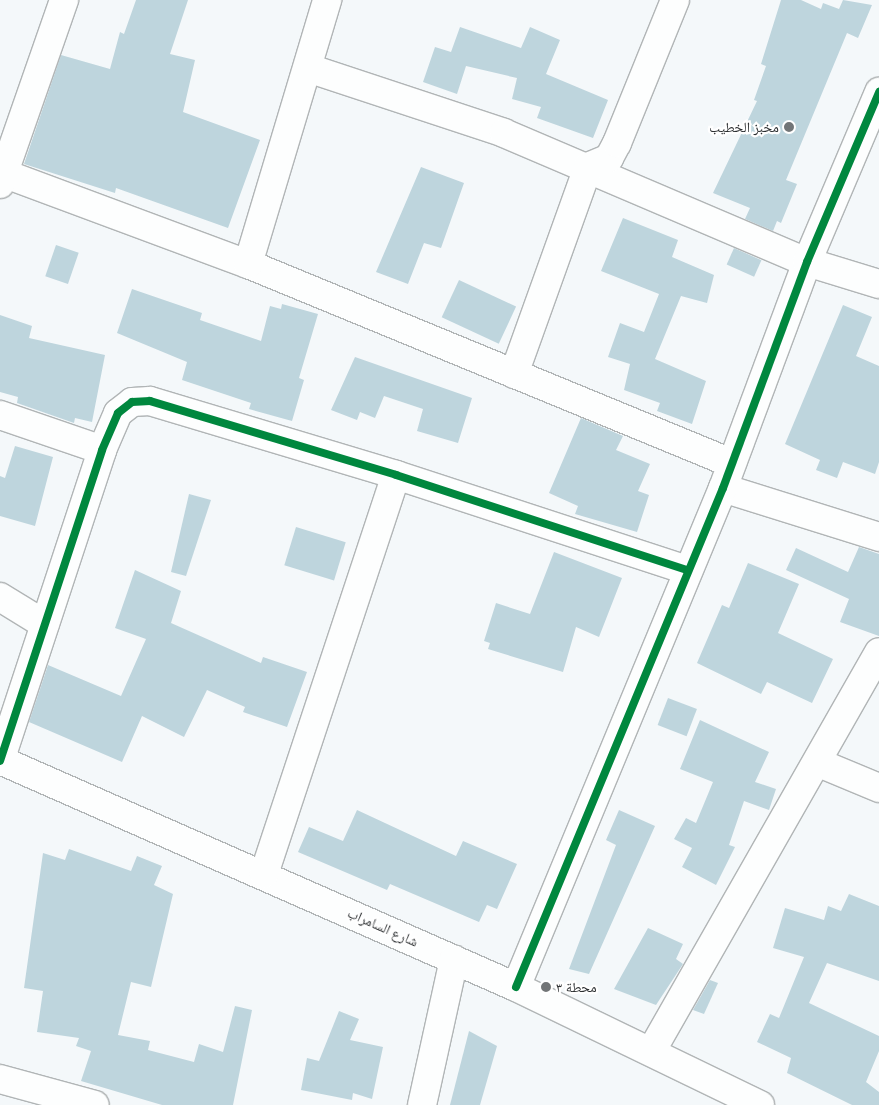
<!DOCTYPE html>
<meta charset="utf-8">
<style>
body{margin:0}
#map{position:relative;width:879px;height:1105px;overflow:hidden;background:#f4f8fa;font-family:Raleway,"Noto Naskh Arabic",sans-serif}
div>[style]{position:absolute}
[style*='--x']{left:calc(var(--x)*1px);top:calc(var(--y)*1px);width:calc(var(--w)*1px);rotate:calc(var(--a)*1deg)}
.building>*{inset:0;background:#bed5dd;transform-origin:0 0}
.roads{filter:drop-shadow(1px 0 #b1b5b6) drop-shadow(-1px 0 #b1b5b6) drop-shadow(0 1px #b1b5b6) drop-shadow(0 -1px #b1b5b6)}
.minor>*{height:28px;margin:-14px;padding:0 14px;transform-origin:14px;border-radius:14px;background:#fdfefe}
.cycleway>*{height:8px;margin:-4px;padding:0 4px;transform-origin:4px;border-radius:4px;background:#00873e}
.dots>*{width:14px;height:14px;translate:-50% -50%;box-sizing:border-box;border:2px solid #fff;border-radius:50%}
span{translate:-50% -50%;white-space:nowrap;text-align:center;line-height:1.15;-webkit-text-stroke:4.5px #fff;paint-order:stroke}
.poi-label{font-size:14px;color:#2c2f31}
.right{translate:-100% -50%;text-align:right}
.left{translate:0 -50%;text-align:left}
.street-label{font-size:14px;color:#2c2f31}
</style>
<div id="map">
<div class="building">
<i style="clip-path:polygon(136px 0,188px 0,170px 54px,195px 60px,183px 112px,260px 140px,228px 228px,116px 188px,115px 193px,24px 164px,61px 55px,110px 69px,120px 32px,124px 34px)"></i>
<i style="clip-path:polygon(781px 0,801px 0,821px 9px,823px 3px,839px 9px,843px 0,872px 5px,858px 38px,847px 33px,786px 180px,797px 184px,781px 223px,777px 221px,773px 231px,745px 219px,750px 208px,713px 193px,757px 101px,754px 100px,766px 66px,761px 64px)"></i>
<i style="clip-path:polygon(460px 27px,521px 48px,530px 27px,560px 40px,546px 74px,608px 100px,593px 138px,537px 118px,541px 107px,512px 99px,517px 78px,466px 66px,457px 94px,423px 82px,435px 47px,451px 52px)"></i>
<i style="clip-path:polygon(421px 167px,464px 183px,441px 248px,424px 243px,408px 284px,376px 272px)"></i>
<i style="clip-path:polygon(623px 218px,678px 240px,672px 257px,714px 275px,707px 303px,681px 296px,655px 359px,706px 381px,692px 424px,657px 411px,660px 403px,624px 390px,630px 364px,608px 357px,620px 323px,644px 332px,659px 294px,601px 271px)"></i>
<i style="left:56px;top:245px;width:24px;height:33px;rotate:19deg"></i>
<i style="left:734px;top:248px;width:30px;height:18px;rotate:24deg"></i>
<i style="left:459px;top:280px;width:63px;height:41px;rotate:25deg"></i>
<i style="clip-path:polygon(132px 289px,202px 313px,200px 320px,261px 341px,270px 306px,281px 309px,282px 304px,318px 314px,299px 378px,304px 380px,292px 421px,249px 409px,251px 403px,182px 380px,187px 362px,117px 333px)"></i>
<i style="clip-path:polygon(843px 305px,872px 317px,856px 356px,879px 366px,879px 462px,875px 474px,843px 462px,837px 478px,816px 470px,820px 460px,785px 444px)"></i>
<i style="clip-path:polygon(0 315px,32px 326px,29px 338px,105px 355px,92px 422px,75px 418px,74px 423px,17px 403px,18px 397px,0 392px)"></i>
<i style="clip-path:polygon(355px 357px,472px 398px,458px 443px,417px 431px,423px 409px,384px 396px,375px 418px,360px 412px,357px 420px,331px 410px)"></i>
<i style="clip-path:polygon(581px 418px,623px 436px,616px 450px,650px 464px,638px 491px,649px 495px,637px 532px,575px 514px,578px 506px,549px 493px)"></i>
<i style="clip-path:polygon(15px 446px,53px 457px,35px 526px,0 516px,0 476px,5px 478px)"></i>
<i style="clip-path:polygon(189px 494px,211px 500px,186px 576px,171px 572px)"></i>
<i style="left:296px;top:527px;width:52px;height:40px;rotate:17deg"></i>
<i style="clip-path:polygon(859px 547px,879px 554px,879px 636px,840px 622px,849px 599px,786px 570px,796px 548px,848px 572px)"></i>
<i style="clip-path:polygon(554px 552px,622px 578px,599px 637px,576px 627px,563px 672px,488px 649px,490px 643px,484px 641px,496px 603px,530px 614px)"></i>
<i style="clip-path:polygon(748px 563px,799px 584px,778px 633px,833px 659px,812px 703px,767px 682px,761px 694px,697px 663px,722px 605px,729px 608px)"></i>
<i style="clip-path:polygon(135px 570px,181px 591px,171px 623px,261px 663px,263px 657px,307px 672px,287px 727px,243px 712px,245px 707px,207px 690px,184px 737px,142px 716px,122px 762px,29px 722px,48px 665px,121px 696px,146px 639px,115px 628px)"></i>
<i style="left:668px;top:698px;width:31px;height:29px;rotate:21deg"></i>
<i style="clip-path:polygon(700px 720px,769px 752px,755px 782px,776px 789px,769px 810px,744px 801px,729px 845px,735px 847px,716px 885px,682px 867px,692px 848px,674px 839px,686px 818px,696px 823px,713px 782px,680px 769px)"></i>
<i style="clip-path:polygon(357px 810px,456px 856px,463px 841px,517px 864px,497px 909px,487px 905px,479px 922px,390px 884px,387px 890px,298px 852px,309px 827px,343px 841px)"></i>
<i style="clip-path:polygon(619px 810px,655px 826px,589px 974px,569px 969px,616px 845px,606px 840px)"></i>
<i style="clip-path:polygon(69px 849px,131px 871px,137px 856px,162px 866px,154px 885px,173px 894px,151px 987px,131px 982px,118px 1035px,150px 1041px,148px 1050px,194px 1062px,199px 1044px,223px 1052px,235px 1006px,252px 1010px,233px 1105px,162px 1105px,81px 1081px,91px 1051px,76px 1046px,79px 1038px,37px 1032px,43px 991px,24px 988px,43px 853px,65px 860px)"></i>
<i style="clip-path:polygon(849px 894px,879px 906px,879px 981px,827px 963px,809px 1003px,879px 1036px,879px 1051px,866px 1082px,879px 1092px,879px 1105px,852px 1105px,787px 1073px,791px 1058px,757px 1042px,770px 1014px,779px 1018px,804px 957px,773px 948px,785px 908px,824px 920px,828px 906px,841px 911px)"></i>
<i style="clip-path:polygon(648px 928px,683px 944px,676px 959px,683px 964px,656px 1005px,614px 989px)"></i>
<i style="clip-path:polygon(710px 980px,718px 983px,704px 1014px,693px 1010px)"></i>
<i style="clip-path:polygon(339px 1011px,359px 1019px,350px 1040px,383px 1047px,372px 1099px,353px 1093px,352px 1100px,301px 1090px,307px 1058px,319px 1061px)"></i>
<i style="clip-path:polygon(469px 1031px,497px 1046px,480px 1105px,450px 1105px)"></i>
</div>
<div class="roads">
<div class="minor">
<i style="--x:308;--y:68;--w:206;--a:18.3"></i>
<i style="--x:504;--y:133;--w:329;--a:23.1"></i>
<i style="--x:807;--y:262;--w:75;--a:17"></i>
<i style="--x:0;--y:172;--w:265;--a:20.4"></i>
<i style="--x:248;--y:264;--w:522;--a:22.39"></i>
<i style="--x:0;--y:184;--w:195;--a:-70.8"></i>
<i style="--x:248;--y:264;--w:276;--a:-73.3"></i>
<i style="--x:514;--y:374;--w:220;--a:-70.3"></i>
<i style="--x:588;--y:167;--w:23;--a:-23"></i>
<i style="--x:609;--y:158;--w:17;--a:-62"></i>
<i style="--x:617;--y:143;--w:154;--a:-67.9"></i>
<i style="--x:0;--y:415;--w:108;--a:18.9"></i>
<i style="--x:723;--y:488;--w:164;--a:17.4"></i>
<i style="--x:0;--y:597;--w:52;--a:31.5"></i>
<i style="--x:0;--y:760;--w:564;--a:23.75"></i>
<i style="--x:516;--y:987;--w:271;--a:25.8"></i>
<i style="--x:0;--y:761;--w:327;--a:-71.8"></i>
<i style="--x:102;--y:450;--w:40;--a:-66.6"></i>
<i style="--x:118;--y:413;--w:18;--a:-38"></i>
<i style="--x:132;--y:402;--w:18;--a:-3"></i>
<i style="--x:150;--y:401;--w:257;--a:16.7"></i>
<i style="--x:396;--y:475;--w:306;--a:18.1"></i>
<i style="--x:819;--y:763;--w:65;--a:22.6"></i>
<i style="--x:264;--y:874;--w:420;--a:-71.7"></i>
<i style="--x:516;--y:987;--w:540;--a:-67.47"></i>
<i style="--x:723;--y:488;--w:241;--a:-69.6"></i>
<i style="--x:807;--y:262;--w:185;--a:-67"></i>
<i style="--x:652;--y:1050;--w:458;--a:-60.3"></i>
<i style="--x:0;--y:1079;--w:98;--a:15.3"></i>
<i style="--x:422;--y:1105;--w:149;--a:-77.6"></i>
</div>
</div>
<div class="cycleway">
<i style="--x:0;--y:761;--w:327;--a:-71.8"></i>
<i style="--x:102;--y:450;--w:40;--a:-66.6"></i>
<i style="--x:118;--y:413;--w:18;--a:-38"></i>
<i style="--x:132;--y:402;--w:18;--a:-3"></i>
<i style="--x:150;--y:401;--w:257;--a:16.7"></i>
<i style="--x:396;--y:475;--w:306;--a:18.1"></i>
<i style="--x:516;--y:987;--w:540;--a:-67.47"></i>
<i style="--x:723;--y:488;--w:241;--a:-69.6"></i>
<i style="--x:807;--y:262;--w:185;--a:-67"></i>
</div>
<div class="dots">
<i style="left:789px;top:127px;background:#727577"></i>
<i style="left:546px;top:987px;background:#727577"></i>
</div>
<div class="poi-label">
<span class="right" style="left:779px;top:127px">مخبز الخطيب</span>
<span class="left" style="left:556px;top:987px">محطة ٣</span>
</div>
<div class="street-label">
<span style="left:383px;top:927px;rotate:24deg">شارع السامراب</span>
</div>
</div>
